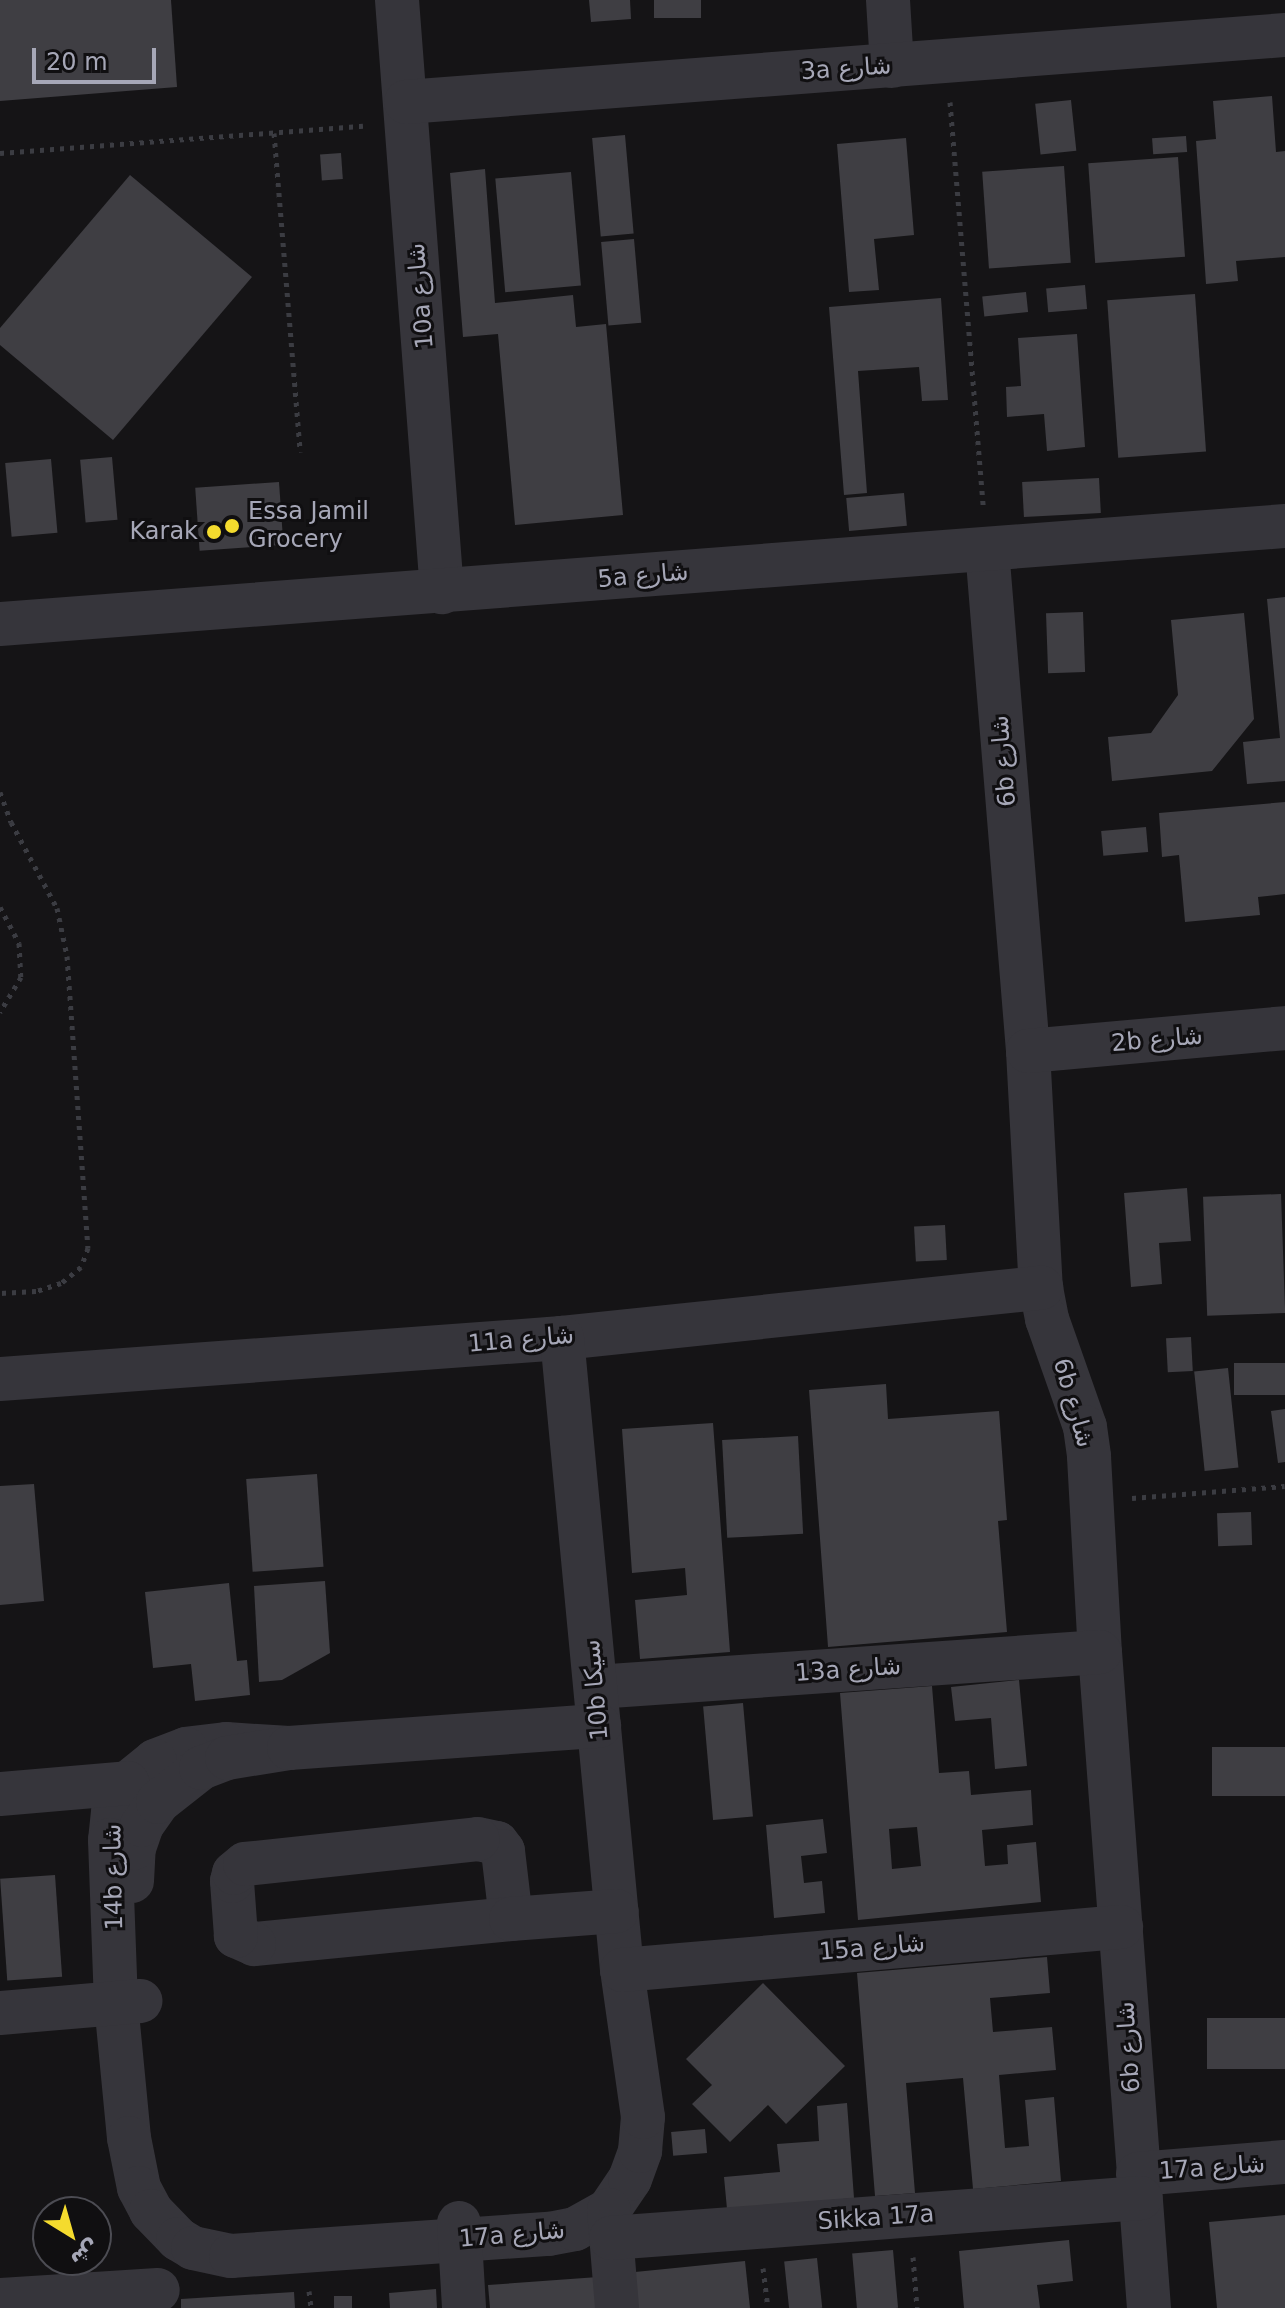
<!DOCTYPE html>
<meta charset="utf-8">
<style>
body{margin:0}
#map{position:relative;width:1285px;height:2308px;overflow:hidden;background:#151416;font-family:"DejaVu Sans","Noto Sans Arabic",sans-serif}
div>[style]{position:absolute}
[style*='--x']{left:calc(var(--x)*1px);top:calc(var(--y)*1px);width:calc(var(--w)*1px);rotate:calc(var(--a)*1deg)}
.building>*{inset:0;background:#3f3e43;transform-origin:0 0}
.path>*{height:5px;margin-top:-2.5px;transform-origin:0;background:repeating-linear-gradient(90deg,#3b3c42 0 4px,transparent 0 10px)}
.minor>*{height:44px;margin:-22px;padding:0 22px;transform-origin:22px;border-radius:22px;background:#36353b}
.dots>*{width:22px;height:22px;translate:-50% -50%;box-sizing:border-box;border:4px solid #100f11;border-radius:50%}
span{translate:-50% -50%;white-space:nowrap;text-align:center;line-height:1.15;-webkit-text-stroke:6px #100f11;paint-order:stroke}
.street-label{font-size:24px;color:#a6a7b7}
.poi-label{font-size:24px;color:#a6a7b7}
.left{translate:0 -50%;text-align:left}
.right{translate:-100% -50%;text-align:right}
.north{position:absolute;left:32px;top:2196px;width:80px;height:80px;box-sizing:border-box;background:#100f11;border:2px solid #4c4c53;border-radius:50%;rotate:143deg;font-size:22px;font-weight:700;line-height:32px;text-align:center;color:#a6a7b7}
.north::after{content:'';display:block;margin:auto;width:28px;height:36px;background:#f4db2e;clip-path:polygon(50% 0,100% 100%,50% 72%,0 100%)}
.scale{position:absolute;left:32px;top:48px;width:124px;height:36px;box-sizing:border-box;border:4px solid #a6a7b7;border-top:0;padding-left:10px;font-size:24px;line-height:28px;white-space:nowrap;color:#a6a7b7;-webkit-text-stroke:6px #100f11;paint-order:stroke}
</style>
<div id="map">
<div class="building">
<i style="clip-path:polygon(0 0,171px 0,177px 87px,0 101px)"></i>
<i style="clip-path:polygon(589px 0,630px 0,631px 19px,591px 22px)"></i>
<i style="left:654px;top:0;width:47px;height:18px"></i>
<i style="clip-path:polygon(1272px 96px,1276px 152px,1285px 151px,1285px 257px,1236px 261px,1238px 281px,1206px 284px,1196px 141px,1216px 139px,1213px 101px)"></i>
<i style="left:1071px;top:100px;width:51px;height:36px;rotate:84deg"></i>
<i style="left:625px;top:135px;width:99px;height:33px;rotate:85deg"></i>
<i style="left:1186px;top:136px;width:16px;height:34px;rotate:86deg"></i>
<i style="clip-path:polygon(906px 138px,914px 235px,874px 239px,879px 290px,849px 292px,837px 144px)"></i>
<i style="left:341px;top:153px;width:26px;height:21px;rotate:86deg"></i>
<i style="left:1178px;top:157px;width:100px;height:90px;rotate:86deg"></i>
<i style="left:1064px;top:166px;width:97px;height:82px;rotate:86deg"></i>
<i style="clip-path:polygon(485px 169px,495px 303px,573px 295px,576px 327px,606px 324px,623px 515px,515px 525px,498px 334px,463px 337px,450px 173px)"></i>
<i style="left:571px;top:172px;width:114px;height:76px;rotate:85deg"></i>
<i style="clip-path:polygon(130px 175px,252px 277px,113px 440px,0 345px,0 328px)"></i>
<i style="left:634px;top:239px;width:84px;height:33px;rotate:85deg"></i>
<i style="left:1085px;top:285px;width:24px;height:39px;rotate:85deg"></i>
<i style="left:1026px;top:292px;width:20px;height:44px;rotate:84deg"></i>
<i style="left:1195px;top:294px;width:158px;height:88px;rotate:86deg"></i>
<i style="clip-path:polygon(941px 298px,948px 400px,922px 401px,919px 367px,858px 371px,867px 493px,844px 495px,829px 307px)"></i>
<i style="clip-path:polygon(1077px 334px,1085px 447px,1047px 451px,1044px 414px,1007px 417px,1006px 387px,1021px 386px,1018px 338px)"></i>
<i style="left:112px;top:457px;width:63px;height:32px;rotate:85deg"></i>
<i style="left:51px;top:459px;width:74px;height:46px;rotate:85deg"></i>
<i style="left:1099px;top:478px;width:35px;height:77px;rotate:87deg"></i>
<i style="left:279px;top:482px;width:63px;height:84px;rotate:86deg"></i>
<i style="left:904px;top:493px;width:33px;height:58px;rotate:85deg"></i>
<i style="clip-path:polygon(1285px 597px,1285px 781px,1247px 784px,1243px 742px,1280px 738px,1267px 599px)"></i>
<i style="left:1083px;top:612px;width:60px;height:37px;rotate:88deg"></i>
<i style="clip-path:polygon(1244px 613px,1254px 719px,1212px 771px,1112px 781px,1108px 737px,1151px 733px,1178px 695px,1171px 620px)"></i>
<i style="clip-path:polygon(1285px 802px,1285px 894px,1258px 897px,1260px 915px,1185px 922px,1179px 855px,1162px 857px,1159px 813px)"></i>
<i style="left:1146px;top:827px;width:25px;height:45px;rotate:85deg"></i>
<i style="clip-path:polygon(1187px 1188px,1191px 1241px,1159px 1243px,1162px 1284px,1131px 1287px,1124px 1193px)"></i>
<i style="left:1281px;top:1194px;width:119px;height:78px;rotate:88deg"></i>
<i style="left:945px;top:1225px;width:35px;height:31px;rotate:87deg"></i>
<i style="left:1191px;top:1337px;width:34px;height:25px;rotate:87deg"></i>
<i style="left:1285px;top:1363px;width:32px;height:51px;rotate:90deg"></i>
<i style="left:1228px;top:1368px;width:100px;height:34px;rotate:84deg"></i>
<i style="clip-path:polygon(886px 1384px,888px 1419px,999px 1411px,1007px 1520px,998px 1521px,1007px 1632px,828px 1647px,809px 1390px)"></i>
<i style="clip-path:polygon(1285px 1409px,1285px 1462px,1278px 1463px,1271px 1411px)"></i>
<i style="clip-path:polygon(713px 1423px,730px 1652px,640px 1659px,635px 1600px,687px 1595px,685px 1568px,632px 1573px,622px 1429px)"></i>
<i style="left:798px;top:1436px;width:98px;height:76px;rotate:87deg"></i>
<i style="left:317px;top:1474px;width:93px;height:71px;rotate:86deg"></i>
<i style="clip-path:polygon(34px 1484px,44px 1601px,0 1605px,0 1486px)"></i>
<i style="left:1251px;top:1512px;width:33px;height:34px;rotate:88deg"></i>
<i style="clip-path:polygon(325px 1581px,330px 1653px,282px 1680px,259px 1682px,254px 1586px)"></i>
<i style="clip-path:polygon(229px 1583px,237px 1661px,247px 1660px,250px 1695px,195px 1701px,191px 1664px,153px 1668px,145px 1592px)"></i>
<i style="clip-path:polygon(1019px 1680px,1027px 1766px,995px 1769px,991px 1718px,955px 1721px,951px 1687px)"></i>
<i style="clip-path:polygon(evenodd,932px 1686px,939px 1773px,969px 1771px,971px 1795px,1031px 1790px,1033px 1825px,982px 1830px,985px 1866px,1008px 1864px,1007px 1845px,1036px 1842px,1041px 1902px,858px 1920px,840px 1693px,932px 1686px,917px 1827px,921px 1866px,892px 1869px,889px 1829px,917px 1827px)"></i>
<i style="left:743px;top:1703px;width:114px;height:40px;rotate:85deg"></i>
<i style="left:1285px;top:1747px;width:49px;height:73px;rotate:90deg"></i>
<i style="clip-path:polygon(823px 1819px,827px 1853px,801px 1856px,804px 1883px,822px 1881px,825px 1913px,774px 1918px,766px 1825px)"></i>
<i style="left:55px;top:1875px;width:102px;height:55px;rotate:86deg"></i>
<i style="clip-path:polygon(1047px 1957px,1050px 1993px,990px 1998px,993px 2032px,1052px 2027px,1056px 2070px,999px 2075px,1005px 2148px,1029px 2146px,1025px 2100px,1054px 2097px,1061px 2181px,973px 2189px,963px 2078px,906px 2083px,915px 2193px,875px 2196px,857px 1973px)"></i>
<i style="clip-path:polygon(763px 1983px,845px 2066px,786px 2124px,768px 2105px,730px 2142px,692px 2104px,712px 2085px,686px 2059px)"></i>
<i style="left:1285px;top:2018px;width:51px;height:78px;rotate:90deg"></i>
<i style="clip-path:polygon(847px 2103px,854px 2198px,727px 2209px,724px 2177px,780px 2172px,777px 2144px,819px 2141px,817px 2106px)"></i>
<i style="left:705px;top:2129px;width:24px;height:34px;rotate:85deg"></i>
<i style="clip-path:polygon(1285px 2215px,1285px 2308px,1217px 2308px,1209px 2222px)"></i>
<i style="clip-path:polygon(1069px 2240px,1073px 2281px,1037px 2285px,1040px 2308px,964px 2308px,959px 2251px)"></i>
<i style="left:893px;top:2250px;width:58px;height:41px;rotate:85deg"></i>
<i style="left:817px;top:2258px;width:50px;height:33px;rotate:84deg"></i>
<i style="clip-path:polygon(745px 2261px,750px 2308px,638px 2308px,635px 2272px)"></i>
<i style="clip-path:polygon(598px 2277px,600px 2308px,490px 2308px,488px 2285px)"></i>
<i style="clip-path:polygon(436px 2289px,437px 2308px,390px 2308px,389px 2293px)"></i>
<i style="clip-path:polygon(294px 2292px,295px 2308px,181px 2308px,181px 2299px)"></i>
<i style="left:352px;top:2296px;width:12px;height:18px;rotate:90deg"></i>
</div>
<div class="path">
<i style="--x:950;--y:102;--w:405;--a:85.3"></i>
<i style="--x:274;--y:133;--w:320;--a:85.3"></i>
<i style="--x:0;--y:153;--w:364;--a:-4.3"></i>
<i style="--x:0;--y:792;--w:32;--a:70"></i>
<i style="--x:11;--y:822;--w:98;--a:61.9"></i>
<i style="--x:57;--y:908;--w:49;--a:78.2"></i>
<i style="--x:67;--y:956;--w:293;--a:85.9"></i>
<i style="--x:88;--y:1248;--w:20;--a:110"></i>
<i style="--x:81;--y:1267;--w:26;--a:141"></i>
<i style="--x:61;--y:1283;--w:26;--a:162"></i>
<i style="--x:36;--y:1291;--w:36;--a:177"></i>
<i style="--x:0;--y:907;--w:41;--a:62.2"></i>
<i style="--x:19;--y:943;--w:34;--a:87"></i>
<i style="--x:21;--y:977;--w:41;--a:121"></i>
<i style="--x:1132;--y:1498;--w:153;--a:-4.5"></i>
<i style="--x:913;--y:2257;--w:51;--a:85.5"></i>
<i style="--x:763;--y:2268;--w:40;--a:82.9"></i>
<i style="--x:309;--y:2291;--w:17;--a:83"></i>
</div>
<div class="minor">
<i style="--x:397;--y:0;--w:594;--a:85.65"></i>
<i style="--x:888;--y:0;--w:66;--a:86.5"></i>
<i style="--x:406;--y:102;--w:882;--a:-4.36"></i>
<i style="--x:987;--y:549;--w:504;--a:85.33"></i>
<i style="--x:1028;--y:1051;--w:237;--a:86.9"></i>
<i style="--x:1041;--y:1288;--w:32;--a:79"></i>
<i style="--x:1047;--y:1319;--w:114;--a:70.6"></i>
<i style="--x:1085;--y:1427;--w:30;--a:82"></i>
<i style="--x:1089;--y:1457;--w:195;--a:86.8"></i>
<i style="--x:1100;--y:1652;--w:658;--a:85.73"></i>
<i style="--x:0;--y:624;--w:1289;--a:-4.36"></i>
<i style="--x:1028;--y:1051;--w:258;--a:-5.1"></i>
<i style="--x:0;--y:1379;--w:563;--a:-4.17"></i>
<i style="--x:562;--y:1338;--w:482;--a:-6"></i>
<i style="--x:596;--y:1687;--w:505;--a:-3.97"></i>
<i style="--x:289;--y:1748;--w:63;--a:-176.4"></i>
<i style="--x:226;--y:1744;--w:40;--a:172.9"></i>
<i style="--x:186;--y:1749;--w:33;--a:159"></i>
<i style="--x:155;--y:1761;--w:35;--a:141"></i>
<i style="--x:128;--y:1783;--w:33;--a:117"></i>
<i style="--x:113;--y:1812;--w:28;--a:96"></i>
<i style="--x:110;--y:1840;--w:163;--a:87.9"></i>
<i style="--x:116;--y:2003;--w:136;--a:84.5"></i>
<i style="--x:129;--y:2138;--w:51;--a:78.7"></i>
<i style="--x:139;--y:2188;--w:26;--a:62"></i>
<i style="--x:151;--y:2211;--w:39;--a:46"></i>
<i style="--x:178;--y:2239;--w:17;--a:31"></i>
<i style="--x:193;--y:2248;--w:39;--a:12"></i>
<i style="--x:231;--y:2256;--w:319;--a:-4"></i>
<i style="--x:549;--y:2234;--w:26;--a:-11"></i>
<i style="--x:575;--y:2229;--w:39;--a:-29"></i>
<i style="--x:609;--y:2210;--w:37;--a:-56"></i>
<i style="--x:630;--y:2179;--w:30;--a:-70"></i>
<i style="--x:640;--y:2151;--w:34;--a:-85"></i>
<i style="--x:643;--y:2117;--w:148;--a:-98.1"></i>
<i style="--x:622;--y:1970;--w:635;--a:-95.42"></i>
<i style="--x:0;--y:1794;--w:128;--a:-4.9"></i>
<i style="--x:478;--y:1839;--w:19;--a:12"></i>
<i style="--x:497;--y:1843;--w:10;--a:53"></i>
<i style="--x:503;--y:1851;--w:68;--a:83.3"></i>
<i style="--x:511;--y:1919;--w:258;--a:174.4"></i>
<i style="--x:254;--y:1944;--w:20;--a:-156"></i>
<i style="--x:236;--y:1936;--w:55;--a:-94.2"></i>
<i style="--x:232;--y:1881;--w:8;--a:-76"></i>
<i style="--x:234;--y:1873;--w:14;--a:-39"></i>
<i style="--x:245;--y:1864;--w:234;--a:-6.1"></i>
<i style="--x:132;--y:1881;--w:33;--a:-87"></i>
<i style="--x:134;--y:1848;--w:24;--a:-71"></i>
<i style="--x:142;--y:1825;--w:28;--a:-55"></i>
<i style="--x:158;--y:1802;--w:55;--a:-38.3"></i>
<i style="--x:201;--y:1768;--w:28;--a:-21"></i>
<i style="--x:227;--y:1758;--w:63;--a:-9.2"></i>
<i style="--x:289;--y:1748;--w:311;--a:-4.1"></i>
<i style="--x:511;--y:1919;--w:106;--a:-4.3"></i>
<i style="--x:622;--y:1970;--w:501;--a:-4.93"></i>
<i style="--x:0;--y:2013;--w:141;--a:-4.9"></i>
<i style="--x:1138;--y:2174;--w:147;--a:-4.7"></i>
<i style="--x:609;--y:2210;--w:98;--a:85.3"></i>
<i style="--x:459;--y:2223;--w:85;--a:86.6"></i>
<i style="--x:611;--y:2238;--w:531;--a:-4.32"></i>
<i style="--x:0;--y:2300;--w:158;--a:-3.6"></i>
</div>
<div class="dots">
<i style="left:232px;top:526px;background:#f4db2e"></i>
<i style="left:214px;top:532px;background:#f4db2e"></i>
</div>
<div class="street-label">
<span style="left:846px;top:69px;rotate:-4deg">3a شارع</span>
<span style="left:421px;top:296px;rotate:-95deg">10a شارع</span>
<span style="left:643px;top:576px;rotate:-5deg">5a شارع</span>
<span style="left:1004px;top:761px;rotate:-95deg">6b شارع</span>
<span style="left:1157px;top:1040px;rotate:-5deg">2b شارع</span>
<span style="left:521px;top:1340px;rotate:-5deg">11a شارع</span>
<span style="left:1073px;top:1403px;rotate:74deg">6b شارع</span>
<span style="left:848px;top:1670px;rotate:-4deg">13a شارع</span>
<span style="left:596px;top:1690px;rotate:-95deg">10b سيكا</span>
<span style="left:114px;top:1877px;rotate:-91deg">14b شارع</span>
<span style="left:872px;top:1948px;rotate:-5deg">15a شارع</span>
<span style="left:1129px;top:2047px;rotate:-94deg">6b شارع</span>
<span style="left:1212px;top:2168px;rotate:-4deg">17a شارع</span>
<span style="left:876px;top:2218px;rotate:-4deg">Sikka 17a</span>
<span style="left:512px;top:2235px;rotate:-5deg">17a شارع</span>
</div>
<div class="poi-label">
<span class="left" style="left:248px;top:526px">Essa Jamil<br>Grocery</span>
<span class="right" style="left:198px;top:532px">Karak</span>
</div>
<div class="north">ش</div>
<div class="scale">20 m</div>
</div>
